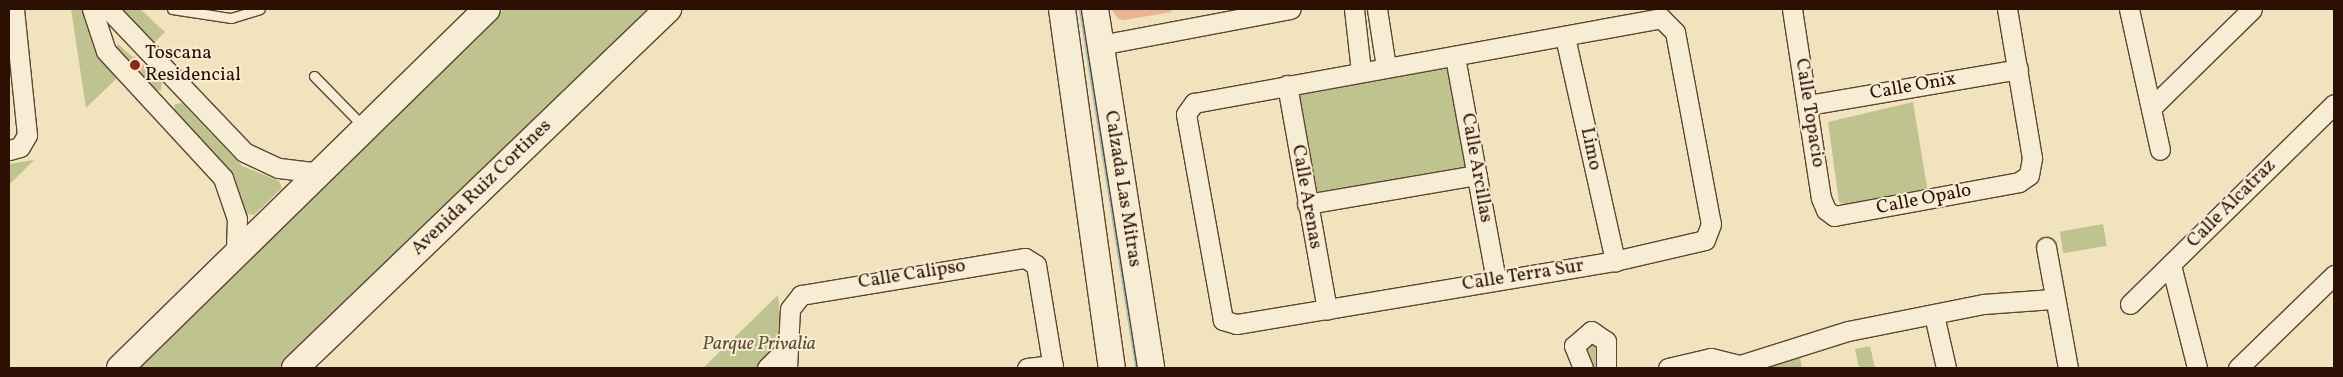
<!DOCTYPE html>
<style>
body{margin:0}
#map{position:relative;width:2343px;height:377px;overflow:hidden;background:#f2e3bf;font-family:Vollkorn,serif}
div>[style]{position:absolute}
[style*='--x']{left:calc(var(--x)*1px);top:calc(var(--y)*1px);width:calc(var(--w)*1px);rotate:calc(var(--a)*1deg)}
.green>*{inset:0;background:#bec38f;transform-origin:0 0}
.stream>*{height:5px;margin:-2.5px;padding:0 2.5px;transform-origin:2.5px;border-radius:2.5px;background:#a0bbbd}
.building>*{inset:0;background:#eab393;transform-origin:0 0}
.roads{filter:drop-shadow(1px 0 #5e4533) drop-shadow(-1px 0 #5e4533) drop-shadow(0 1px #5e4533) drop-shadow(0 -1px #5e4533)}
.lane>*{height:9px;margin:-4.5px;padding:0 4.5px;transform-origin:4.5px;border-radius:4.5px;background:#f7edd5}
.street>*{height:19px;margin:-9.5px;padding:0 9.5px;transform-origin:9.5px;border-radius:9.5px;background:#f7edd5}
.secondary>*{height:26px;margin:-13px;padding:0 13px;transform-origin:13px;border-radius:13px;background:#f7edd5}
.dots>*{width:14px;height:14px;translate:-50% -50%;box-sizing:border-box;border:2px solid #f7edd5;border-radius:50%}
span{translate:-50% -50%;white-space:nowrap;text-align:center;line-height:1.15;-webkit-text-stroke:4px #f7edd5;paint-order:stroke}
.poi-label{font-size:19px;color:#2d1004}
.left{translate:0 -50%;text-align:left}
.street-label{font-size:19px;color:#2d1004}
.park-label{font-size:19px;color:#604f35;font-style:italic}
.frame{position:absolute;inset:0;border:10px solid #2d1004;pointer-events:none}
</style>
<div id="map">
<div class="green">
<i style="clip-path:polygon(71px 9px,88px 9px,97px 56px,117px 78px,86px 108px)"></i>
<i style="clip-path:polygon(124px 9px,140px 9px,165px 32px,151px 46px,122px 14px)"></i>
<i style="clip-path:polygon(504px 9px,649px 9px,282px 368px,138px 368px)"></i>
<i style="clip-path:polygon(118px 44px,162px 83px,161px 90px,155px 92px,114px 49px)"></i>
<i style="left:1455px;top:57px;width:120px;height:170px;rotate:79deg"></i>
<i style="clip-path:polygon(1913px 102px,1928px 193px,1848px 206px,1839px 202px,1828px 122px)"></i>
<i style="clip-path:polygon(182px 103px,242px 166px,279px 181px,282px 188px,254px 215px,245px 213px,233px 175px,174px 112px,175px 104px)"></i>
<i style="clip-path:polygon(34px 160px,9px 185px,9px 164px)"></i>
<i style="left:2103px;top:224px;width:22px;height:44px;rotate:80deg"></i>
<i style="clip-path:polygon(778px 295px,784px 368px,703px 368px)"></i>
<i style="clip-path:polygon(1593px 334px,1604px 368px,1586px 368px,1578px 339px)"></i>
<i style="clip-path:polygon(1870px 346px,1875px 368px,1859px 368px,1855px 349px)"></i>
<i style="clip-path:polygon(1799px 352px,1802px 368px,1770px 368px,1781px 359px)"></i>
</div>
<div class="stream">
<i style="--x:1081;--y:9;--w:363;--a:81.1"></i>
</div>
<div class="building">
<i style="clip-path:polygon(1111px 9px,1171px 9px,1172px 12px,1124px 20px,1118px 19px)"></i>
<i style="left:134px;top:56px;width:16px;height:11px;rotate:45deg"></i>
</div>
<div class="roads">
<div class="lane">
<i style="--x:172;--y:9;--w:60;--a:8.7"></i>
<i style="--x:231;--y:18;--w:30;--a:-17"></i>
<i style="--x:314;--y:76;--w:70;--a:45.6"></i>
</div>
<div class="street">
<i style="--x:92;--y:9;--w:44;--a:71.6"></i>
<i style="--x:106;--y:51;--w:173;--a:47.3"></i>
<i style="--x:223;--y:178;--w:43;--a:71.1"></i>
<i style="--x:237;--y:219;--w:37;--a:92"></i>
<i style="--x:108;--y:9;--w:197;--a:46.4"></i>
<i style="--x:244;--y:152;--w:38;--a:25"></i>
<i style="--x:279;--y:168;--w:42;--a:6.8"></i>
<i style="--x:1354;--y:9;--w:62;--a:83.6"></i>
<i style="--x:1377;--y:9;--w:59;--a:81.2"></i>
<i style="--x:1792;--y:9;--w:191;--a:81.3"></i>
<i style="--x:1821;--y:198;--w:13;--a:67"></i>
<i style="--x:1826;--y:210;--w:10;--a:37"></i>
<i style="--x:1834;--y:216;--w:188;--a:-10.4"></i>
<i style="--x:2019;--y:182;--w:12;--a:-35"></i>
<i style="--x:2029;--y:175;--w:17;--a:-80"></i>
<i style="--x:2032;--y:158;--w:151;--a:-99.5"></i>
<i style="--x:2129;--y:9;--w:144;--a:77.6"></i>
<i style="--x:1661;--y:18;--w:20;--a:45"></i>
<i style="--x:1675;--y:32;--w:195;--a:79.4"></i>
<i style="--x:1711;--y:224;--w:17;--a:111"></i>
<i style="--x:1705;--y:240;--w:92;--a:166.9"></i>
<i style="--x:1615;--y:261;--w:292;--a:170.5"></i>
<i style="--x:1327;--y:309;--w:92;--a:170.6"></i>
<i style="--x:1236;--y:324;--w:14;--a:-163"></i>
<i style="--x:1223;--y:320;--w:209;--a:-100.2"></i>
<i style="--x:1186;--y:114;--w:14;--a:-54"></i>
<i style="--x:1194;--y:103;--w:475;--a:-10.3"></i>
<i style="--x:1565;--y:37;--w:230;--a:77.4"></i>
<i style="--x:1100;--y:45;--w:194;--a:-10.7"></i>
<i style="--x:1455;--y:57;--w:227;--a:79.6"></i>
<i style="--x:1287;--y:85;--w:228;--a:79.9"></i>
<i style="--x:1808;--y:105;--w:213;--a:-9.7"></i>
<i style="--x:2151;--y:108;--w:141;--a:-44.4"></i>
<i style="--x:9;--y:150;--w:11;--a:-15"></i>
<i style="--x:20;--y:147;--w:14;--a:-60"></i>
<i style="--x:27;--y:135;--w:127;--a:-95.9"></i>
<i style="--x:1307;--y:204;--w:172;--a:-9.7"></i>
<i style="--x:2046;--y:247;--w:123;--a:79.7"></i>
<i style="--x:2171;--y:265;--w:106;--a:75.8"></i>
<i style="--x:2130;--y:304;--w:286;--a:-44.4"></i>
<i style="--x:1934;--y:315;--w:54;--a:77.2"></i>
<i style="--x:767;--y:368;--w:27;--a:-45"></i>
<i style="--x:787;--y:368;--w:59;--a:-87.1"></i>
<i style="--x:790;--y:309;--w:18;--a:-52"></i>
<i style="--x:801;--y:295;--w:227;--a:-9.4"></i>
<i style="--x:1025;--y:258;--w:13;--a:32"></i>
<i style="--x:1036;--y:265;--w:104;--a:80.6"></i>
<i style="--x:1027;--y:368;--w:26;--a:-7"></i>
<i style="--x:1583;--y:368;--w:24;--a:-112"></i>
<i style="--x:1574;--y:346;--w:23;--a:-41"></i>
<i style="--x:1591;--y:331;--w:18;--a:34"></i>
<i style="--x:1606;--y:341;--w:27;--a:90"></i>
<i style="--x:1668;--y:368;--w:44;--a:-13.1"></i>
<i style="--x:1711;--y:358;--w:30;--a:14"></i>
<i style="--x:1740;--y:365;--w:113;--a:-17.5"></i>
<i style="--x:1848;--y:331;--w:138;--a:-11.3"></i>
<i style="--x:1983;--y:304;--w:70;--a:-4.1"></i>
<i style="--x:2238;--y:368;--w:134;--a:-44.1"></i>
</div>
<div class="secondary">
<i style="--x:1062;--y:9;--w:362;--a:82.1"></i>
<i style="--x:1095;--y:9;--w:363;--a:81.1"></i>
<i style="--x:120;--y:368;--w:513;--a:-44.37"></i>
<i style="--x:295;--y:368;--w:518;--a:-43.9"></i>
</div>
</div>
<div class="dots">
<i style="left:135px;top:65px;background:#8f2418"></i>
</div>
<div class="poi-label">
<span class="left" style="left:145px;top:65px">Toscana<br>Residencial</span>
</div>
<div class="street-label">
<span style="left:1913px;top:87px;rotate:-10deg">Calle Onix</span>
<span style="left:1809px;top:113px;rotate:81deg">Calle Topacio</span>
<span style="left:1590px;top:149px;rotate:78deg">Limo</span>
<span style="left:1476px;top:168px;rotate:80deg">Calle Arcillas</span>
<span style="left:482px;top:188px;rotate:-44deg">Avenida Ruiz Cortines</span>
<span style="left:1122px;top:189px;rotate:81deg">Calzada Las Mitras</span>
<span style="left:1306px;top:197px;rotate:80deg">Calle Arenas</span>
<span style="left:1924px;top:200px;rotate:-11deg">Calle Opalo</span>
<span style="left:2232px;top:204px;rotate:-45deg">Calle Alcatraz</span>
<span style="left:912px;top:275px;rotate:-9deg">Calle Calipso</span>
<span style="left:1523px;top:276px;rotate:-9deg">Calle Terra Sur</span>
</div>
<div class="park-label">
<span style="left:759px;top:345px">Parque Privalia</span>
</div>
<div class="frame"></div>
</div>
